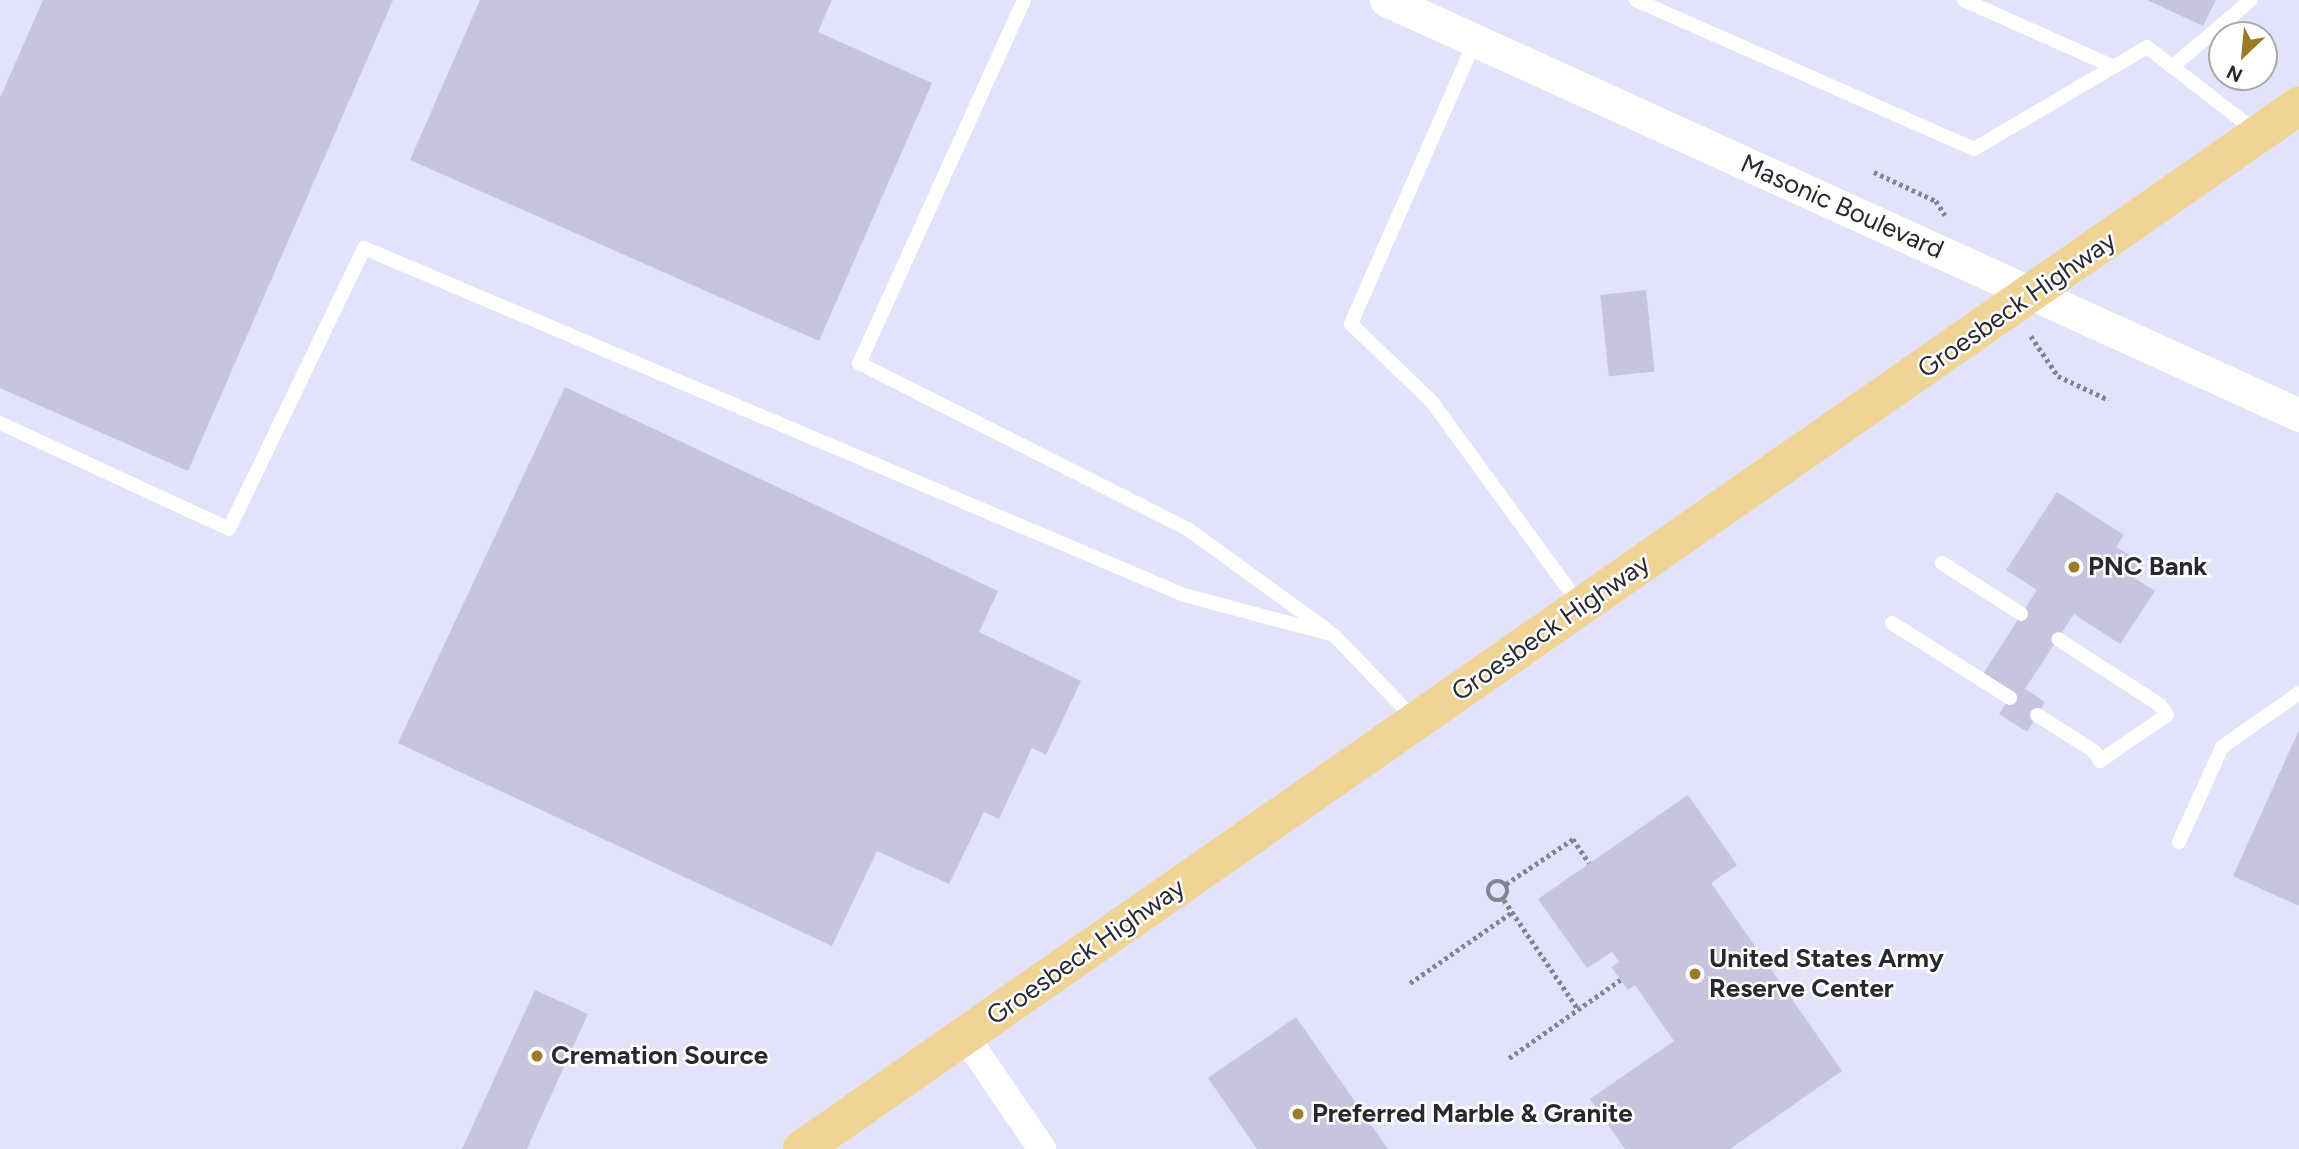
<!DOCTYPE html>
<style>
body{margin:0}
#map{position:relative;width:2299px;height:1149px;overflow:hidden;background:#e2e2fa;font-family:Figtree,sans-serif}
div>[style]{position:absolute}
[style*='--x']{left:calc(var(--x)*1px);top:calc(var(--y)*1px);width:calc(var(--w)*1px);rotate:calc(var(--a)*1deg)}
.building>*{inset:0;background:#c6c5dd;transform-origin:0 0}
.path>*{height:4.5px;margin-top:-2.25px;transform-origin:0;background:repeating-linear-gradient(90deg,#838393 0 3.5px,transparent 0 7px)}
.path>.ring{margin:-2.25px;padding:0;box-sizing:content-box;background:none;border:4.5px solid #838393;border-radius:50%}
.service>*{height:14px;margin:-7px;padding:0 7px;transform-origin:7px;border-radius:7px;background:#fff}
.minor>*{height:28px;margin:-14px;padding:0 14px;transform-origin:14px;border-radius:14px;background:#fff}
.tertiary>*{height:33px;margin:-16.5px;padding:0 16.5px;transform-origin:16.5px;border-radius:16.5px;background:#fff}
.primary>*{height:38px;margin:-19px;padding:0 19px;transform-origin:19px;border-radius:19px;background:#efd495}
.dots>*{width:19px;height:19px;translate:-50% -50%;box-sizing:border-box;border:4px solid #fff;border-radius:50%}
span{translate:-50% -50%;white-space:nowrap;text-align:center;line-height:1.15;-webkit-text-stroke:5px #fff;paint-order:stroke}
.street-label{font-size:26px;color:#282830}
.poi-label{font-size:26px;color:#282830;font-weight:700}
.left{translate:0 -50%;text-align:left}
.north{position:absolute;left:2208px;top:21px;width:70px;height:70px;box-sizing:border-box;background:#fff;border:2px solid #a9a9ac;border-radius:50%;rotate:206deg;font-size:19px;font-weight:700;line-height:28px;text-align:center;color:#282830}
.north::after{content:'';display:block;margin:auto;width:24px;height:32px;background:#9d7b26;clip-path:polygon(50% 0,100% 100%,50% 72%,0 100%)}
</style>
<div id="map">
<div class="building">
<i style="clip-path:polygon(43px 0,393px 0,188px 471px,0 388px,0 98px)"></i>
<i style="clip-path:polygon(480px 0,832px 0,818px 32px,932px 83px,819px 341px,410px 160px)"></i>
<i style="clip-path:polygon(2147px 0,2216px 0,2203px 26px)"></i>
<i style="left:1646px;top:290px;width:82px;height:46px;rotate:84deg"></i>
<i style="clip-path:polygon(565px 387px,998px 591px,979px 632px,1081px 681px,1046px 755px,1032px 748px,999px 819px,984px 812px,949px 884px,877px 851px,832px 946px,398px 743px)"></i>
<i style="clip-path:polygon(2057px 492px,2124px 535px,2116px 547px,2142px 563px,2133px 577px,2155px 591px,2120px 644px,2074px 614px,2025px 689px,2045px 702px,2027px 732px,1999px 714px,2013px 693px,1983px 674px,2037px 590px,2006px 570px)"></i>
<i style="clip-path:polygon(2299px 730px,2299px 906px,2233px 876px)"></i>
<i style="clip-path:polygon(1688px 795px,1737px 865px,1711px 883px,1842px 1071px,1730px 1149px,1625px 1149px,1590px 1099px,1674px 1041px,1635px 985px,1628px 990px,1611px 967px,1619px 962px,1612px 952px,1587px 968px,1538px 899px)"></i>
<i style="clip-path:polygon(535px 990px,588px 1014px,539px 1122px,527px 1149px,462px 1149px)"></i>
<i style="clip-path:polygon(1296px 1017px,1388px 1149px,1257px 1149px,1208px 1078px)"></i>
</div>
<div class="path">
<i style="--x:1874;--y:172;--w:68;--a:25.1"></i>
<i style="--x:1936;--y:201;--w:17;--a:57"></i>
<i style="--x:2031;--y:336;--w:48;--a:56"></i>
<i style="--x:2058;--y:376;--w:56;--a:25.2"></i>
<i class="ring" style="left:1488px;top:881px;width:15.5px;height:15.5px"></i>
<i style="--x:1506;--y:884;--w:81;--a:-33.9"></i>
<i style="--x:1573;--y:839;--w:29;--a:56"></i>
<i style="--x:1504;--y:900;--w:132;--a:55.8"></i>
<i style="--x:1410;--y:983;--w:124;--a:-34.8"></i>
<i style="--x:1509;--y:1058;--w:136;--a:-35.1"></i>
</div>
<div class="service">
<i style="--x:1024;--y:0;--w:399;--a:114.4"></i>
<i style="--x:859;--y:363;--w:370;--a:26.8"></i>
<i style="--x:1189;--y:530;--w:170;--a:35.9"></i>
<i style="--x:1636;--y:0;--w:369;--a:23.8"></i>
<i style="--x:1974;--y:149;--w:201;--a:-30.5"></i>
<i style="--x:2147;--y:47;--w:140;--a:37.8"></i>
<i style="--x:1964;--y:0;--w:164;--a:24.1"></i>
<i style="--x:1475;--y:41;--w:309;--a:113.7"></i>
<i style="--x:1351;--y:324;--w:112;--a:43.9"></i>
<i style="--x:1432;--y:402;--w:253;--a:53.9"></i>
<i style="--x:2172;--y:67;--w:104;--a:-40.3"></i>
<i style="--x:0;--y:423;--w:252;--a:24.8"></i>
<i style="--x:229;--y:529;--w:312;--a:-64.3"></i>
<i style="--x:364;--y:248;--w:890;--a:22.94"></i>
<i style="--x:1184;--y:595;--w:155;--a:14.9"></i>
<i style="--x:1334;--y:635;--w:119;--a:46.4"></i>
<i style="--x:1942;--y:563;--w:94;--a:32.8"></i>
<i style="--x:1892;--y:623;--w:140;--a:32.4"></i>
<i style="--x:2037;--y:715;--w:67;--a:32.3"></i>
<i style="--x:2094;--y:751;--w:12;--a:59"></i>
<i style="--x:2100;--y:761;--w:81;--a:-34.5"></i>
<i style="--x:2167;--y:715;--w:12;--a:-125"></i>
<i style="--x:2160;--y:705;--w:121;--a:-147.1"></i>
<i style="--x:2179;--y:842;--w:104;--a:-65.6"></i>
<i style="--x:2222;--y:747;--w:94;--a:-35"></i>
</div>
<div class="minor">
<i style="--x:965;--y:1036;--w:137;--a:55.7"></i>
</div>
<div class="tertiary">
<i style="--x:1386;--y:0;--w:1003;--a:24.44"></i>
</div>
<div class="primary">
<i style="--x:802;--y:1149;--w:1825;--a:-34.87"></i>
</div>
<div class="dots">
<i style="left:2074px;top:567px;background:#9d7b26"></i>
<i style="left:1695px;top:974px;background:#9d7b26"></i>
<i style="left:537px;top:1056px;background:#9d7b26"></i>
<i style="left:1298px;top:1114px;background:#9d7b26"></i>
</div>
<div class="street-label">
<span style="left:1842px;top:207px;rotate:24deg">Masonic Boulevard</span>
<span style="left:2017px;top:305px;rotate:-35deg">Groesbeck Highway</span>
<span style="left:1551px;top:628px;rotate:-35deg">Groesbeck Highway</span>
<span style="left:1086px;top:952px;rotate:-35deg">Groesbeck Highway</span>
</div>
<div class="poi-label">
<span class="left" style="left:2088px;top:567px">PNC Bank</span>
<span class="left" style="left:1709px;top:974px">United States Army<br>Reserve Center</span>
<span class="left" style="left:551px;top:1056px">Cremation Source</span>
<span class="left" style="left:1312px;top:1114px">Preferred Marble &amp; Granite</span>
</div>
<div class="north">N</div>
</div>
